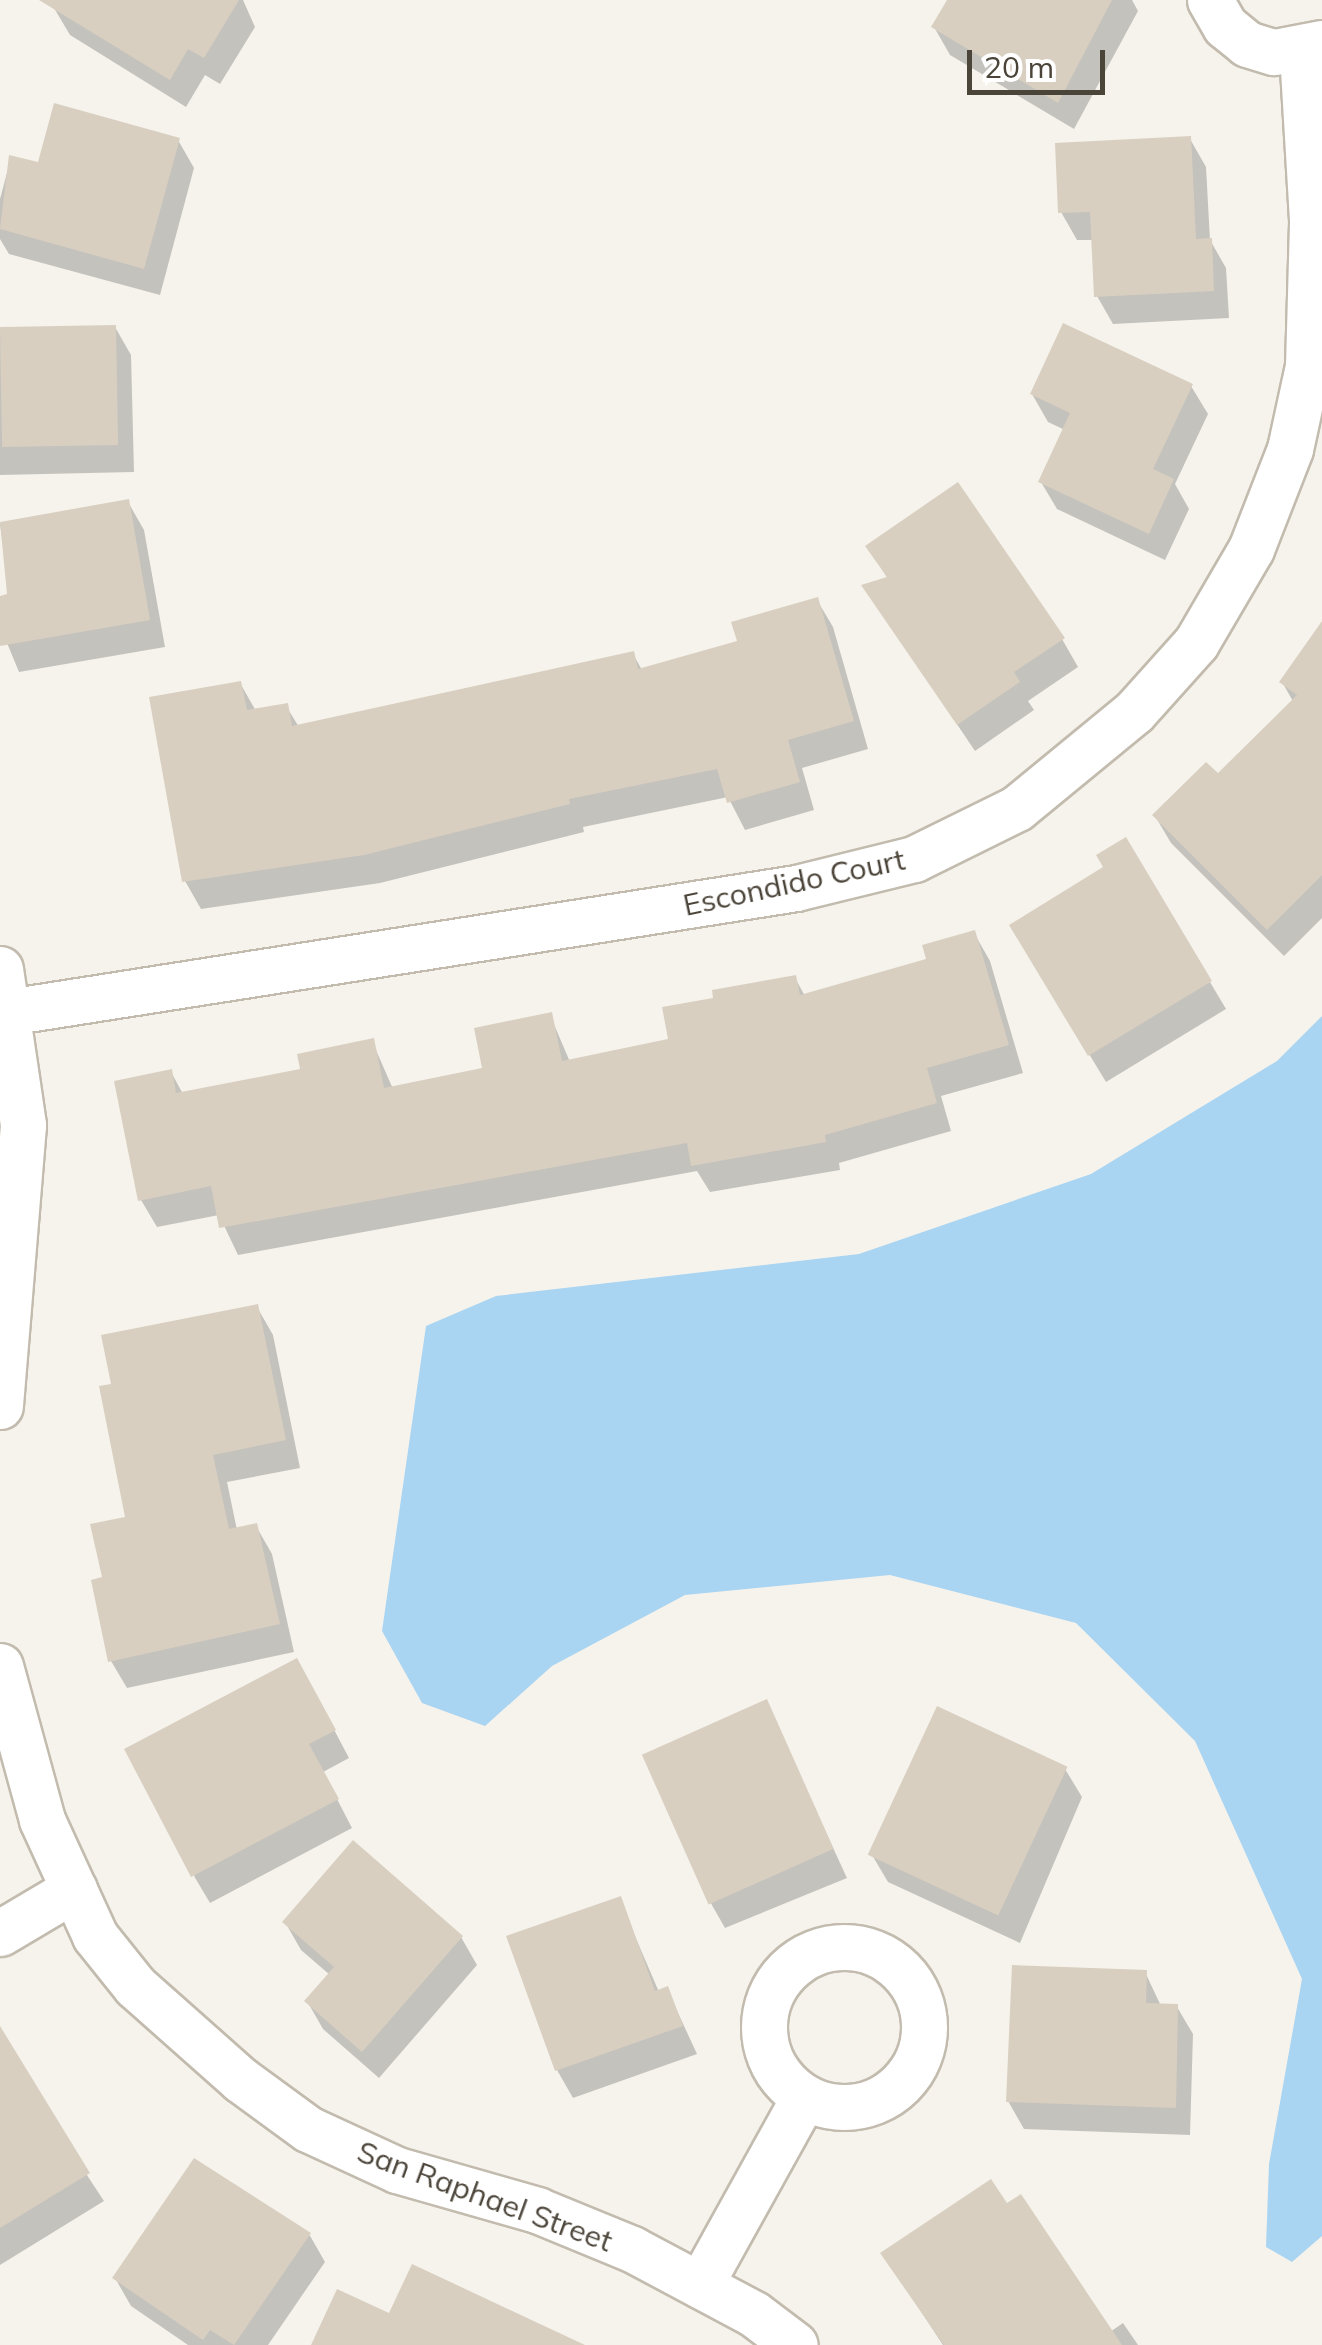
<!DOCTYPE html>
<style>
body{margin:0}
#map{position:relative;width:1322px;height:2345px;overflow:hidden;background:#f6f3ec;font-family:Mulish,sans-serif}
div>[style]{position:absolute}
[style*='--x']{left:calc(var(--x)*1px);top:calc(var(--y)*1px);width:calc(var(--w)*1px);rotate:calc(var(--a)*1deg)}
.water>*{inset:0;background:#a9d4f2}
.shadow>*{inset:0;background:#0003}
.building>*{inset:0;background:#d8cfc1;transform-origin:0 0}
.roads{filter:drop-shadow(2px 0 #c2bbae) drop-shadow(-2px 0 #c2bbae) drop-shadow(0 2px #c2bbae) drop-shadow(0 -2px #c2bbae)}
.minor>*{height:45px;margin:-22.5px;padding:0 22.5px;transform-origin:22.5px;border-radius:22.5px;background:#fff}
.minor>.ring{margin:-22.5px;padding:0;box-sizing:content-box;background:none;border:45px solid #fff;border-radius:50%}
span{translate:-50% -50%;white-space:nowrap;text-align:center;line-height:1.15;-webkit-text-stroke:8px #fff;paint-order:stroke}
.street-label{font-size:30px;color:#4b4439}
.scale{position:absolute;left:967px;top:50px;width:138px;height:45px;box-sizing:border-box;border:5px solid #4b4439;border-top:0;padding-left:12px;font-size:30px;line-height:35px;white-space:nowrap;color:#4b4439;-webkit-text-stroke:8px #fff;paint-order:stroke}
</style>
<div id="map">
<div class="water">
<i style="clip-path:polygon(1322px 1016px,1322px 2236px,1292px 2262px,1266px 2247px,1269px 2164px,1302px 1979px,1195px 1741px,1076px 1623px,890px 1575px,685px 1595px,552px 1666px,485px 1726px,422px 1703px,382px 1631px,426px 1326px,496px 1296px,859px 1254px,1091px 1174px,1277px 1061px)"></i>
</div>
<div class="shadow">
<i style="clip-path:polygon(58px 0,243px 0,255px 27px,220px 84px,205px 75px,186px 107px,70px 35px,54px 8px)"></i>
<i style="clip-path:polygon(950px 0,1132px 0,1138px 11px,1074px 129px,950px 55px,934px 27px)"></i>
<i style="clip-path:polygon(1190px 139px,1206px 167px,1210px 240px,1226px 268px,1229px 318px,1113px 324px,1097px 296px,1094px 240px,1077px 240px,1061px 212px)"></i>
<i style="clip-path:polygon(178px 140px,194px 168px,160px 295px,9px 254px,0 239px,0 199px,11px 158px,40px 165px)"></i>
<i style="clip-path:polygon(115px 327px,131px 355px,134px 472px,0 475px,0 330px)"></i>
<i style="clip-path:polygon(1191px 386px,1208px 414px,1175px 484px,1189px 509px,1165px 560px,1057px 509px,1041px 482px,1065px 430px,1048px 422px,1032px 394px)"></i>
<i style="clip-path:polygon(128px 502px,144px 530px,165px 647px,19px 672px,0 626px,0 598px,10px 596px,0 524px)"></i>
<i style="clip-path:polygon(868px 546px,1062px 639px,1078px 667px,1028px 701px,1034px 710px,975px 751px,864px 586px,888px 579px)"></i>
<i style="clip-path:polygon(817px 600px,833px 627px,868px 749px,802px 768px,814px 810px,745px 830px,728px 797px,583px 827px,584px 832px,380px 883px,201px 909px,185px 881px,240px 683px,256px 711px,286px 706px,299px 727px,633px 654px,642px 670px,740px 642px)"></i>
<i style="clip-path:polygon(1322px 625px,1322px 727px,1298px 710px,1282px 682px)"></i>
<i style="clip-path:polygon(1322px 793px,1322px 918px,1284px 956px,1171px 843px,1155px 816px)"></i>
<i style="clip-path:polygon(974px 933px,990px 961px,1023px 1073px,941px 1096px,951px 1131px,839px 1163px,840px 1170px,710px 1192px,697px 1171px,238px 1255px,219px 1215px,157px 1227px,141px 1200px,171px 1072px,183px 1094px,303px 1071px,372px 1041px,393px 1089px,485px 1070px,550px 1015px,570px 1062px,671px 1041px,716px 1000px,795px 978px,805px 996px,929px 961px)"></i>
<i style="clip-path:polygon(1028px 953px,1210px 982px,1226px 1009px,1106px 1082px)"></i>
<i style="clip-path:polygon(257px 1307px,273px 1335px,300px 1468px,227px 1482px,237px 1530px,256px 1526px,272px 1554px,294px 1652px,127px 1688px,111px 1661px,105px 1579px,128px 1519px)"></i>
<i style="clip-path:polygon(312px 1688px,349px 1758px,323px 1772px,352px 1828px,210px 1903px,194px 1876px)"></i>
<i style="clip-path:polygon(766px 1703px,847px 1878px,725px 1928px,709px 1900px)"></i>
<i style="clip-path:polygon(1065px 1769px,1082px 1797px,1020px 1943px,888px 1882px,872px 1855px)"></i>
<i style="clip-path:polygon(619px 1899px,659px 1992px,667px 1989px,697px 2054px,573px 2098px,557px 2070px)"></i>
<i style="clip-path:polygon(285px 1922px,461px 1937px,477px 1965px,379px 2078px,323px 2029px,307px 2001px,330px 1975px,301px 1950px)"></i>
<i style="clip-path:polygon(1145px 1972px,1161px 2006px,1177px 2007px,1193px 2034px,1190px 2135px,1024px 2129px,1008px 2101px)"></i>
<i style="clip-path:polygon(0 2043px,104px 2201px,0 2265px)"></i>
<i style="clip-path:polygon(1007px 2206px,1110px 2332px,1123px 2323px,1138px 2345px,943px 2345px,883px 2254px)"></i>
<i style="clip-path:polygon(309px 2234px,325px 2262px,268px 2345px,188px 2345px,131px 2306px,115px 2278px)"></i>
</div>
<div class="building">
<i style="clip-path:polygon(39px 0,239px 0,204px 58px,188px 49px,170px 80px)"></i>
<i style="clip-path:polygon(947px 0,1112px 0,1058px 103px,931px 27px)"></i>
<i style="clip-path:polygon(54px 103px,180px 138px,144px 269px,0 229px,9px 155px,38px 162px)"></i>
<i style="clip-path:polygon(1191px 136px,1196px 239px,1212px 238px,1214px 291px,1094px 297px,1090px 212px,1058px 213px,1055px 143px)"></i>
<i style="clip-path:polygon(1063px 323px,1193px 384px,1153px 469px,1174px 479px,1149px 534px,1038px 482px,1070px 413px,1030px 394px)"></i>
<i style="left:116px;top:325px;width:120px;height:116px;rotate:89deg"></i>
<i style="clip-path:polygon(958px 482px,1065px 638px,1014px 672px,1020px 682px,957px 725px,861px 585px,887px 577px,865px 546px)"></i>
<i style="clip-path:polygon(129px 499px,150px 620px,0 646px,0 596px,7px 594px,0 522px)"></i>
<i style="clip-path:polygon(818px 597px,854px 721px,788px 740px,800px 782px,727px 803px,717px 769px,569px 799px,570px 804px,364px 855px,182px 882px,149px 697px,241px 681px,247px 710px,288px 703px,292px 726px,634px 651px,638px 669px,737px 641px,731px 622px)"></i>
<i style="clip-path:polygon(1322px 621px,1322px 875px,1267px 930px,1152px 815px,1206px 762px,1218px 773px,1297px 695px,1279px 682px)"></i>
<i style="clip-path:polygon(1126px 837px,1212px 981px,1088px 1056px,1009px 925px,1103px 867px,1096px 855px)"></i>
<i style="clip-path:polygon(975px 930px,1009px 1045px,927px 1068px,937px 1103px,825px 1135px,826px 1142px,691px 1166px,687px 1143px,219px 1228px,211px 1186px,138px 1201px,114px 1081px,172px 1069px,176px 1093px,300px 1069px,297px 1054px,374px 1038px,384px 1088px,482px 1068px,474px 1028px,552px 1012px,562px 1061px,668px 1039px,662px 1007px,713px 998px,712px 990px,796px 975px,800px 995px,926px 959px,922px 945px)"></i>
<i style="clip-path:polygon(258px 1304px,286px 1440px,213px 1455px,229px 1529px,257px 1523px,280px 1624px,108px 1662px,91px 1580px,102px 1577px,90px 1524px,125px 1517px,99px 1386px,111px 1384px,101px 1335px)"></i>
<i style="clip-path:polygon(297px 1658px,336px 1730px,309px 1744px,339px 1799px,191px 1877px,124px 1749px)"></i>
<i style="left:767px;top:1699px;width:164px;height:137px;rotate:66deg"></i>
<i style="left:937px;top:1706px;width:144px;height:164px;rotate:25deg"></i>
<i style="clip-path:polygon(353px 1840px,463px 1936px,362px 2052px,304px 2001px,334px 1967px,282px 1922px)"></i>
<i style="clip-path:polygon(621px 1896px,655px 1991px,668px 1986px,683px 2026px,555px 2071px,506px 1936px)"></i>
<i style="clip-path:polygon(1012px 1965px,1147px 1970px,1146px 2003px,1178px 2004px,1176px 2108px,1006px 2102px)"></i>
<i style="clip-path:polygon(0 2026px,90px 2173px,0 2228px)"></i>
<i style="clip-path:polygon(194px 2158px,311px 2233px,234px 2345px,210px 2330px,203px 2340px,112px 2278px)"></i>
<i style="clip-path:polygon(991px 2179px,1007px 2203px,1021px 2194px,1122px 2345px,944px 2345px,880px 2253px)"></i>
<i style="clip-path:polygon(412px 2264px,585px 2345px,311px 2345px,337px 2289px,389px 2313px)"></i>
</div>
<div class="roads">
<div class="minor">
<i style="--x:1210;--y:0;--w:30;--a:60"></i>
<i style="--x:1225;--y:26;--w:28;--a:39"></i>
<i style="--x:1247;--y:44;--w:28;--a:17"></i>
<i style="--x:1274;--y:52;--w:49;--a:-10.6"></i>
<i style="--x:0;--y:969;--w:158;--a:81.6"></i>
<i style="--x:23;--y:1125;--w:282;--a:94.7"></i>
<i style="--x:8;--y:1012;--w:798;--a:-8.94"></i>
<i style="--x:796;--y:888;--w:122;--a:-13.8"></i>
<i style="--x:914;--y:859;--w:115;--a:-26.3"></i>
<i style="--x:1017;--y:808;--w:151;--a:-39.4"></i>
<i style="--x:1134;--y:712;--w:93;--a:-48.1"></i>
<i style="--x:1196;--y:643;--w:109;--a:-59.7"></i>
<i style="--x:1251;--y:549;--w:107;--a:-68.7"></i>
<i style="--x:1290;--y:449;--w:85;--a:-77.8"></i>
<i style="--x:1308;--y:366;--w:146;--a:-88.4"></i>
<i style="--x:1312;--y:220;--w:169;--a:-93.4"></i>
<i style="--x:0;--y:1666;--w:160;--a:74.7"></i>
<i style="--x:42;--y:1820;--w:128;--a:65.4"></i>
<i style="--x:95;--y:1936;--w:64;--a:51.3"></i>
<i style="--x:135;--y:1986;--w:142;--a:41.6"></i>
<i style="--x:241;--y:2080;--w:83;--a:36.2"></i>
<i style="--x:308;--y:2129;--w:98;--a:24.7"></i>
<i style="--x:397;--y:2170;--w:146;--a:15.9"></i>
<i style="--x:537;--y:2210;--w:103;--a:22.3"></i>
<i style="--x:632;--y:2249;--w:138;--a:28"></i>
<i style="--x:754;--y:2314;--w:51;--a:37.1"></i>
<i style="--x:0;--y:1933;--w:86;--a:-30.7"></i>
<i class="ring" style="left:764px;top:1947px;width:115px;height:115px"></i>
<i style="--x:700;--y:2285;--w:215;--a:-61"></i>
</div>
</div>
<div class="street-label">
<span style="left:794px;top:882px;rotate:-12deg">Escondido Court</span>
<span style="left:485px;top:2196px;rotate:20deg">San Raphael Street</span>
</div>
<div class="scale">20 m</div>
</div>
